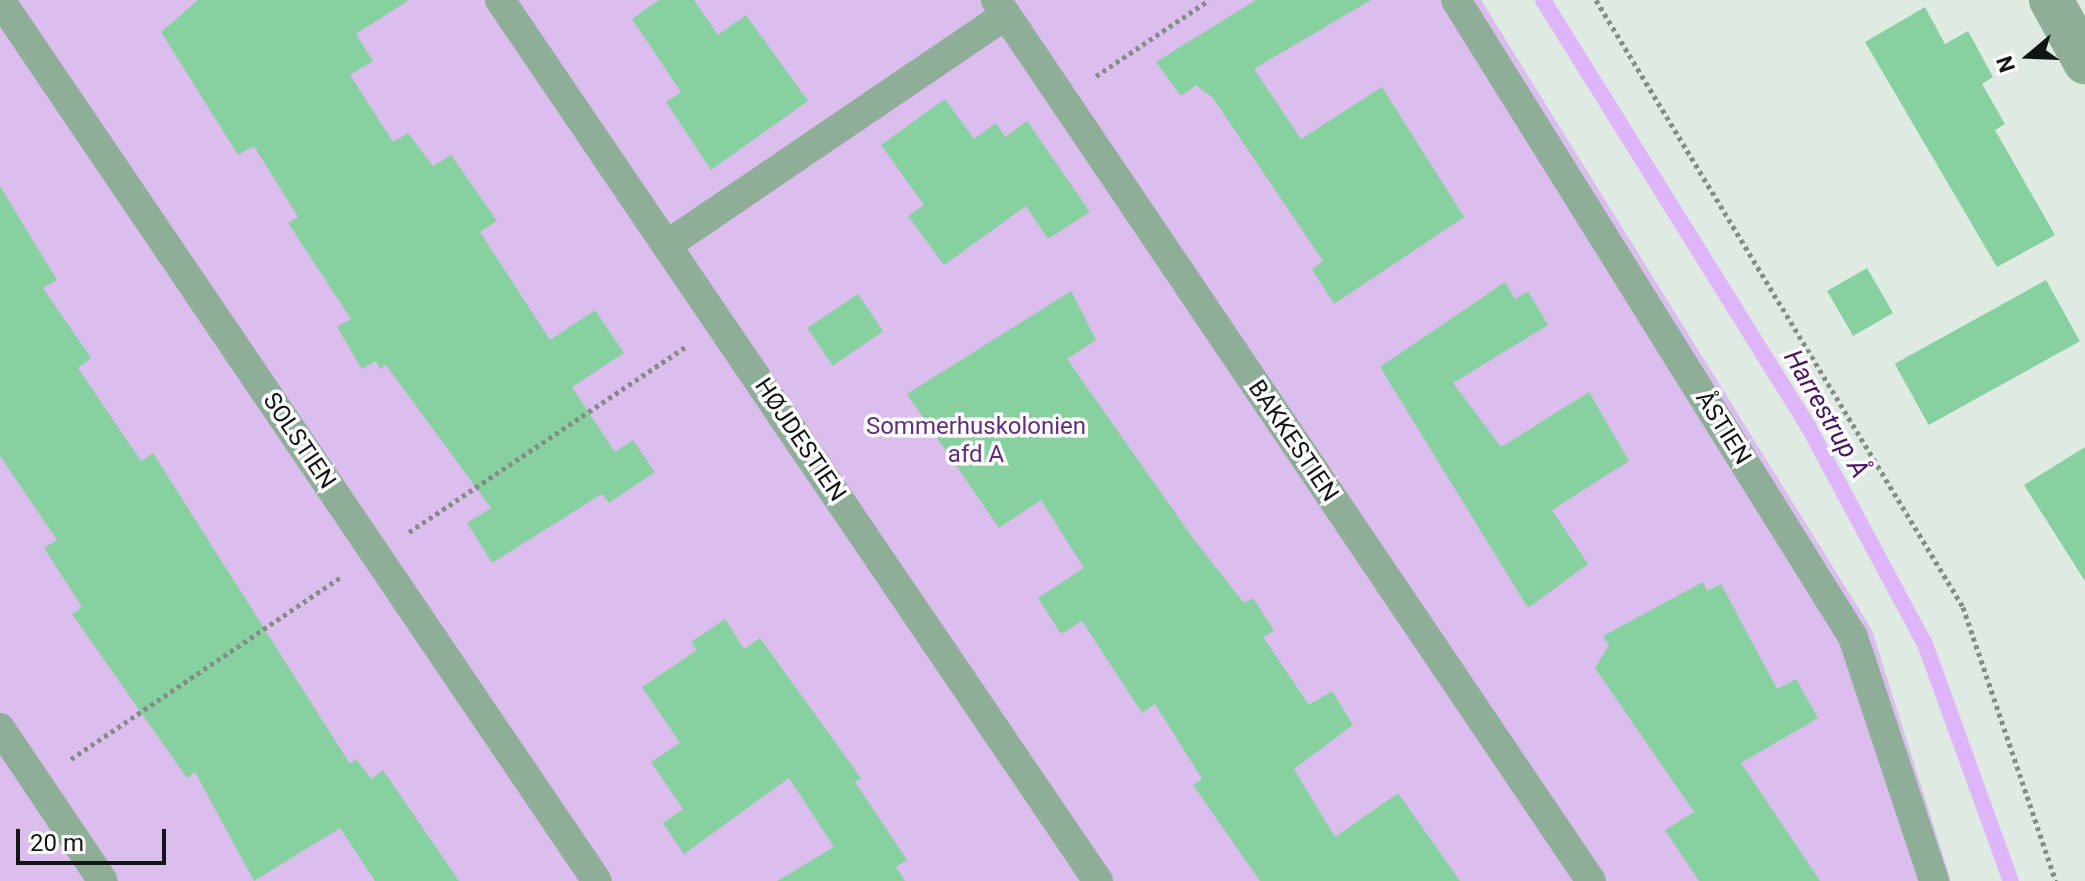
<!DOCTYPE html>
<meta charset="utf-8">
<style>
body{margin:0}
#map{position:relative;width:2085px;height:881px;overflow:hidden;background:#deeae2;font-family:Roboto,sans-serif}
div>[style]{position:absolute}
[style*='--x']{left:calc(var(--x)*1px);top:calc(var(--y)*1px);width:calc(var(--w)*1px);rotate:calc(var(--a)*1deg)}
.green>*{inset:0;background:#dbbeed}
.stream>*{height:16px;margin:-8px;padding:0 8px;transform-origin:8px;border-radius:8px;background:#dfb5f9}
.building>*{inset:0;background:#87d1a0;transform-origin:0 0}
.path>*{height:5px;margin-top:-2.5px;transform-origin:0;background:repeating-linear-gradient(90deg,#838c86 0 4px,transparent 0 8px)}
.lane>*{height:30px;margin:-15px;padding:0 15px;transform-origin:15px;border-radius:15px;background:#8fae98}
.street>*{height:44px;margin:-22px;padding:0 22px;transform-origin:22px;border-radius:22px;background:#8fae98}
span{translate:-50% -50%;white-space:nowrap;text-align:center;line-height:1.15;-webkit-text-stroke:7px #fff;paint-order:stroke}
.park-label{font-size:24px;color:#612e7c}
.street-label{font-size:24px;color:#111513}
.water-label{font-size:26px;color:#4a1563;font-style:italic}
.north{position:absolute;left:1989px;top:16px;width:80px;height:80px;-webkit-text-stroke:6px #fff;paint-order:stroke;rotate:251deg;font-size:22px;font-weight:700;line-height:32px;text-align:center;color:#111513}
.north::after{content:'';display:block;margin:auto;width:28px;height:36px;background:#111513;clip-path:polygon(50% 0,100% 100%,50% 72%,0 100%)}
.scale{position:absolute;left:16px;top:829px;width:150px;height:36px;box-sizing:border-box;border:4px solid #111513;border-top:0;padding-left:10px;font-size:24px;line-height:28px;white-space:nowrap;color:#111513;-webkit-text-stroke:6px #fff;paint-order:stroke}
</style>
<div id="map">
<div class="green">
<i style="clip-path:polygon(0 0,1481px 0,1872px 630px,1951px 881px,0 881px)"></i>
</div>
<div class="stream">
<i style="--x:1543;--y:0;--w:502;--a:58.12"></i>
<i style="--x:1808;--y:426;--w:247;--a:61.8"></i>
<i style="--x:1925;--y:644;--w:252;--a:70.1"></i>
</div>
<div class="building">
<i style="clip-path:polygon(198px 0,409px 0,356px 34px,373px 61px,350px 75px,393px 142px,408px 133px,433px 166px,451px 155px,497px 221px,480px 232px,550px 340px,595px 310px,624px 353px,572px 387px,615px 452px,633px 440px,655px 472px,609px 503px,602px 494px,492px 563px,467px 523px,491px 508px,386px 365px,380px 369px,376px 361px,362px 369px,337px 327px,351px 319px,288px 223px,298px 217px,254px 146px,238px 155px,161px 32px)"></i>
<i style="clip-path:polygon(659px 0,694px 0,718px 35px,746px 15px,808px 101px,711px 170px,666px 102px,681px 92px,632px 19px)"></i>
<i style="clip-path:polygon(1256px 0,1371px 0,1254px 69px,1301px 139px,1382px 87px,1464px 217px,1334px 304px,1312px 269px,1323px 261px,1213px 98px,1196px 85px,1181px 96px,1156px 62px)"></i>
<i style="clip-path:polygon(1925px 7px,1945px 44px,1968px 31px,1993px 77px,1982px 84px,2005px 124px,1995px 130px,2055px 235px,1997px 267px,1865px 42px)"></i>
<i style="clip-path:polygon(945px 99px,974px 139px,996px 123px,1005px 137px,1027px 121px,1090px 212px,1048px 239px,1026px 206px,944px 265px,908px 216px,924px 205px,881px 145px)"></i>
<i style="clip-path:polygon(0 186px,57px 280px,43px 288px,91px 358px,78px 368px,141px 461px,153px 453px,350px 764px,356px 759px,371px 779px,383px 770px,459px 881px,375px 881px,340px 828px,254px 881px,195px 772px,187px 778px,72px 614px,82px 607px,44px 548px,57px 540px,0 456px)"></i>
<i style="left:1867px;top:268px;width:52px;height:46px;rotate:60deg"></i>
<i style="left:2046px;top:280px;width:70px;height:173px;rotate:61deg"></i>
<i style="clip-path:polygon(1505px 282px,1515px 299px,1528px 291px,1548px 325px,1453px 383px,1501px 447px,1589px 392px,1629px 461px,1552px 510px,1588px 564px,1528px 608px,1380px 367px)"></i>
<i style="clip-path:polygon(1071px 291px,1096px 340px,1067px 359px,1195px 541px,1244px 603px,1253px 598px,1274px 631px,1263px 637px,1309px 705px,1332px 691px,1353px 725px,1294px 769px,1335px 837px,1398px 793px,1460px 881px,1260px 881px,1193px 785px,1202px 779px,1155px 704px,1142px 713px,1082px 621px,1061px 634px,1038px 598px,1084px 568px,1041px 500px,999px 528px,907px 394px)"></i>
<i style="left:858px;top:294px;width:45px;height:61px;rotate:56deg"></i>
<i style="clip-path:polygon(2085px 447px,2085px 581px,2024px 485px)"></i>
<i style="clip-path:polygon(1703px 582px,1707px 591px,1721px 584px,1777px 689px,1796px 679px,1818px 718px,1741px 763px,1820px 881px,1699px 881px,1665px 830px,1694px 812px,1595px 668px,1609px 645px,1603px 636px)"></i>
<i style="clip-path:polygon(725px 619px,744px 649px,760px 638px,861px 778px,855px 782px,907px 860px,896px 867px,905px 881px,777px 881px,834px 847px,789px 778px,684px 854px,663px 823px,683px 809px,651px 762px,680px 743px,642px 687px,697px 650px,691px 642px)"></i>
</div>
<div class="path">
<i style="--x:1596;--y:0;--w:709;--a:58.84"></i>
<i style="--x:1963;--y:607;--w:289;--a:71.3"></i>
<i style="--x:1096;--y:76;--w:136;--a:-33.9"></i>
<i style="--x:409;--y:532;--w:334;--a:-33.8"></i>
<i style="--x:71;--y:759;--w:326;--a:-34"></i>
</div>
<div class="lane">
<i style="--x:0;--y:0;--w:1064;--a:55.88"></i>
<i style="--x:500;--y:0;--w:1065;--a:55.83"></i>
<i style="--x:996;--y:0;--w:1063;--a:55.97"></i>
<i style="--x:1456;--y:0;--w:751;--a:58.07"></i>
<i style="--x:1853;--y:637;--w:257;--a:71.6"></i>
<i style="--x:667;--y:245;--w:410;--a:-34.2"></i>
<i style="--x:0;--y:728;--w:184;--a:56.1"></i>
</div>
<div class="street">
<i style="--x:2051;--y:0;--w:71;--a:61.3"></i>
</div>
<div class="park-label">
<span style="left:976px;top:441px">Sommerhuskolonien<br>afd A</span>
</div>
<div class="street-label">
<span style="left:1723px;top:428px;rotate:58deg">ÅSTIEN</span>
<span style="left:800px;top:440px;rotate:56deg">HØJDESTIEN</span>
<span style="left:299px;top:441px;rotate:56deg">SOLSTIEN</span>
<span style="left:1293px;top:441px;rotate:56deg">BAKKESTIEN</span>
</div>
<div class="water-label">
<span style="left:1826px;top:414px;rotate:60deg">Harrestrup Å</span>
</div>
<div class="north">N</div>
<div class="scale">20 m</div>
</div>
